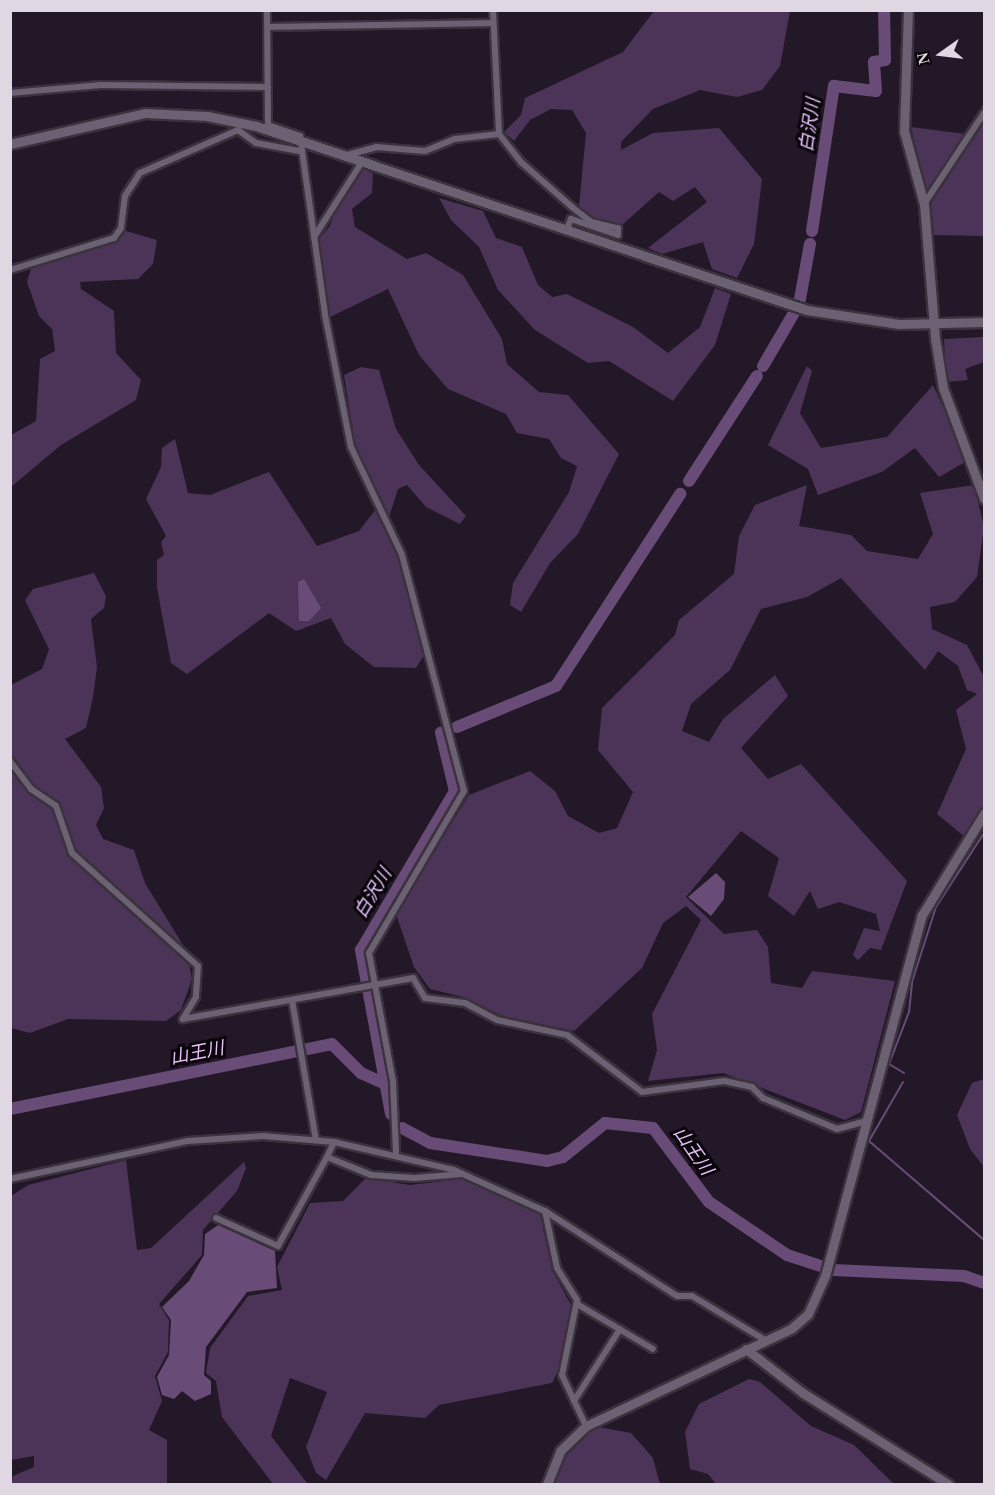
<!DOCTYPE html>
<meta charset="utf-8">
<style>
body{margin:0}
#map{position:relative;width:995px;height:1495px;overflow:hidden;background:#221827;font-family:"Times New Roman","Noto Sans JP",serif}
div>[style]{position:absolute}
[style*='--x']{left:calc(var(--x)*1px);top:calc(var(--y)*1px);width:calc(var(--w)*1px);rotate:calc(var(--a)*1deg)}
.green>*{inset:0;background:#4c3458}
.water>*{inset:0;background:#694b77}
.stream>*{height:2px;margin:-1px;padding:0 1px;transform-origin:1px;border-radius:1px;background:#694b77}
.river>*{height:12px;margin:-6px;padding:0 6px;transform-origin:6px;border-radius:6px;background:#694b77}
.roads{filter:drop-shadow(2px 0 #3a333d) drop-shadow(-2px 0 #3a333d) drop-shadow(0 2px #3a333d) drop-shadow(0 -2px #3a333d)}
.street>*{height:6px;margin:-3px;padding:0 3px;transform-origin:3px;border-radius:3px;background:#6c6073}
.secondary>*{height:9px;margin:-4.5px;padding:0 4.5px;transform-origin:4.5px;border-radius:4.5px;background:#6c6073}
span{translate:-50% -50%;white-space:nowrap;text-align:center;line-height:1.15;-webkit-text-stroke:6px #09050b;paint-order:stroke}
.water-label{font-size:18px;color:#e7c2fa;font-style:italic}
.frame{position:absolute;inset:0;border:12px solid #dfd8e2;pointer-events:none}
.north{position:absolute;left:911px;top:24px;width:60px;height:60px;-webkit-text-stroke:4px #09050b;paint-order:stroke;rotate:256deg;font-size:16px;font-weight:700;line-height:24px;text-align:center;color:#dfd8e2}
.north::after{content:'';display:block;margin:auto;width:21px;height:27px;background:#dfd8e2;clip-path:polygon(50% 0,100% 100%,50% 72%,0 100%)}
</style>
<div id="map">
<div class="green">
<i style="clip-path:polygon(708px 10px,790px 11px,780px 66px,762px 90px,737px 97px,700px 90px,653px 109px,621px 142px,621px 150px,653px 133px,719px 128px,762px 179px,754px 244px,737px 278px,712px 269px,703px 242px,662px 254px,648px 248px,707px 202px,695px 187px,673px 201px,659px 192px,622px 225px,594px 218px,579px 206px,586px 133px,572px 110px,551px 109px,530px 120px,514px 141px,504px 132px,521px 115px,525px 98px,623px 52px,654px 11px)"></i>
<i style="clip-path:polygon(984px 103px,984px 236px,934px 235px,931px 204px,939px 189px,926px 188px,911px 127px,965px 134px)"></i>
<i style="clip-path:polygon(363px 168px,373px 174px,372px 193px,352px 209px,355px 227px,407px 259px,426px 253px,463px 275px,502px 339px,507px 364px,539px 392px,568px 395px,619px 454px,578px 534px,550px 563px,521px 612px,510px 605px,513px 583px,569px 492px,577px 466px,561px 458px,549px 439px,517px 433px,506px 414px,448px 389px,419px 355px,388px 289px,330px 317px,319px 239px,330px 226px,340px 196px)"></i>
<i style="clip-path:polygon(439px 198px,483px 211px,496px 238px,522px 247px,538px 285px,552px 297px,567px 294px,633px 327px,668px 353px,700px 327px,715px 288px,731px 294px,715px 345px,673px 401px,609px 361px,588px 363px,535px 330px,498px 290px,479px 247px,451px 220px)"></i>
<i style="clip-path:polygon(126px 231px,157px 240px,153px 264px,138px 279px,80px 282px,81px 289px,114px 311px,116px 353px,141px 380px,136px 400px,61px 445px,11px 487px,11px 435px,36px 421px,40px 359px,55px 351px,52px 329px,39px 316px,27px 282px,32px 265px,117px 241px)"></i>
<i style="clip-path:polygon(984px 337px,984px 362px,965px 369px,968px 380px,946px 382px,944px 339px)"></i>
<i style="clip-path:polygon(807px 366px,812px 371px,800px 413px,821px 448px,887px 437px,933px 385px,967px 461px,939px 477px,915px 448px,882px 472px,818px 495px,808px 469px,768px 445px)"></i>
<i style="clip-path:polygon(361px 367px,379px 370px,396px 429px,419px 465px,466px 516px,460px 524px,426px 507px,407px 485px,398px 489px,389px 517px,355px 444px,344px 375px)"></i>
<i style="clip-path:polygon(175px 439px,188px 493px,210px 495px,269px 472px,317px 546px,359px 531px,376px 509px,397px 552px,424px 655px,416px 668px,374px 667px,345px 644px,331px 618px,296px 631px,269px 613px,187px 674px,171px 663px,157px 588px,157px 560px,164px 555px,161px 542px,166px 536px,146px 499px,161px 467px,162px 448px)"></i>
<i style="clip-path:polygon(807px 485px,799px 526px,851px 535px,867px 551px,918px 559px,933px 534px,920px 493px,974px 485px,984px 527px,977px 577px,955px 602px,930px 607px,932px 629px,967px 645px,984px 677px,984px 805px,965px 837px,937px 814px,966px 749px,956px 710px,977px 694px,967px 690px,958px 666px,938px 651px,925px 670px,841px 578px,807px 597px,761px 609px,730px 670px,691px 704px,682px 731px,709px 742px,723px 719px,775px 675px,788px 696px,741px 748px,768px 779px,801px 764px,907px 881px,881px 950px,870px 948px,858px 960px,853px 955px,864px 928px,880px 931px,876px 914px,839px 902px,818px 909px,810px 891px,794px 916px,768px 896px,779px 858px,741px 831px,686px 897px,724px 934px,757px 930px,768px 947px,771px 983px,802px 988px,812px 971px,895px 981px,861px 1112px,845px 1120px,723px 1073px,648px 1081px,657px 1050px,652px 1014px,701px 920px,686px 906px,663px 923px,642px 968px,574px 1031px,503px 1016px,463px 997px,430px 989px,414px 967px,396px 914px,469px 795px,530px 771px,555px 791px,568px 816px,599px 833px,617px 828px,633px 792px,598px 750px,602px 708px,675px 635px,679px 620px,734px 574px,739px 536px,755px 505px)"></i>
<i style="clip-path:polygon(94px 573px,106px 596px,104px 608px,91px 619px,97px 667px,93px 697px,86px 728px,65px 739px,101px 787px,104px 808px,96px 825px,103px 839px,134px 850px,145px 883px,186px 950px,192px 979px,181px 1010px,166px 1021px,68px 1019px,30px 1033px,11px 1028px,11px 685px,42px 669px,49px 649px,25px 600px,33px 589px)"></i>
<i style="clip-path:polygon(984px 1079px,984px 1167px,970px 1149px,957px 1115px,972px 1083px)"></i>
<i style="clip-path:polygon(126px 1160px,137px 1250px,151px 1248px,244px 1162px,246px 1168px,237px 1191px,203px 1230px,202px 1255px,159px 1304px,169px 1320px,168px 1352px,155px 1376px,162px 1401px,149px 1430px,167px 1440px,167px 1484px,11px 1484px,13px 1476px,34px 1467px,34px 1456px,11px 1460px,11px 1196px,28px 1185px)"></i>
<i style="clip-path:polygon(366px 1178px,410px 1185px,462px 1179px,540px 1214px,552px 1270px,571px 1305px,558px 1371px,552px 1383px,439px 1405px,425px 1418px,365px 1413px,326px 1480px,316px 1473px,306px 1447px,327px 1392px,290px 1378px,271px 1436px,307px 1483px,273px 1484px,222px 1417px,216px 1381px,206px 1373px,210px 1348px,248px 1296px,282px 1290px,277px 1267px,310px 1203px,343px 1201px)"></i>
<i style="clip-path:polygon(749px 1379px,760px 1382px,811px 1426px,854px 1445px,894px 1484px,716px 1484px,708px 1474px,690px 1469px,685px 1432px,699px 1404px)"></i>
<i style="clip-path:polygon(598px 1427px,631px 1433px,653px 1458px,660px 1484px,551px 1484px,567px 1448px)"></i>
</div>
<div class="water">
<i style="clip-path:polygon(304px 579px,321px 608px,309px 621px,299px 621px,298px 582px)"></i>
<i style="clip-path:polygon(716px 873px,725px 882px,724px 899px,711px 916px,688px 897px)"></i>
<i style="clip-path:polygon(218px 1225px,275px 1251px,277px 1288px,247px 1292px,206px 1347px,204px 1375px,211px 1381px,211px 1394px,195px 1401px,182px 1391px,174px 1399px,162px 1395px,157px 1377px,169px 1355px,171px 1320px,162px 1307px,189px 1281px,204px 1255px,205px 1234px)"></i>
</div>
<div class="stream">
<i style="--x:904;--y:1073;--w:17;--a:-149"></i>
<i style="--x:889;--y:1064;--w:56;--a:-69"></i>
<i style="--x:909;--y:1012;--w:30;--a:-84"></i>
<i style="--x:912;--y:982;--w:79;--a:-72.3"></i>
<i style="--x:936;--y:907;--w:88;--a:-57"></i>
<i style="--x:903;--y:1082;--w:68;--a:120"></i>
<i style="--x:869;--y:1141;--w:152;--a:40.7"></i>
</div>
<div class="river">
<i style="--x:812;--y:231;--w:147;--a:-81.4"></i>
<i style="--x:834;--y:86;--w:42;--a:6.8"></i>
<i style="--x:876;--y:91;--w:29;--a:-94"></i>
<i style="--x:874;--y:62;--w:11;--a:-10"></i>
<i style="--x:885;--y:60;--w:50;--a:-91.1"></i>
<i style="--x:800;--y:299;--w:56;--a:-79.7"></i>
<i style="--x:763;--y:366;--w:61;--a:-59.7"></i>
<i style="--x:689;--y:481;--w:125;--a:-57.1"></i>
<i style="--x:457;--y:727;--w:107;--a:-22.5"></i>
<i style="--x:556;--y:686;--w:229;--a:-57.1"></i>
<i style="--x:10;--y:1109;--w:328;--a:-11.4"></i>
<i style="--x:332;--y:1044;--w:41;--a:45"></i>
<i style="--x:361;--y:1073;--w:22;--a:24"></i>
<i style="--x:391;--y:1114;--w:167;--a:-100.4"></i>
<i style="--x:361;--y:950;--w:185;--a:-59.4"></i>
<i style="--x:455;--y:791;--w:60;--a:-103.6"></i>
<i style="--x:402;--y:1128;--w:32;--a:28"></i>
<i style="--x:430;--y:1143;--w:118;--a:8.7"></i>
<i style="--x:547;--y:1161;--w:16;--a:-14"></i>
<i style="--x:563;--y:1157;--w:54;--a:-39"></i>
<i style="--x:605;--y:1123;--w:48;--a:5.9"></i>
<i style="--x:653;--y:1128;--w:93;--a:52.9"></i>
<i style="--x:709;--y:1202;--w:94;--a:34.2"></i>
<i style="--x:787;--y:1255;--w:48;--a:18.1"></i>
<i style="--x:833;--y:1270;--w:131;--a:2.6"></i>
<i style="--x:964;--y:1276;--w:21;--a:19"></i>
</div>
<div class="roads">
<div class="street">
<i style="--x:267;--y:10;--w:115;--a:89.5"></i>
<i style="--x:268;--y:125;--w:34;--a:19"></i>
<i style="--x:300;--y:136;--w:186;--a:82"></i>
<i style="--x:326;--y:320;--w:129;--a:78.9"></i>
<i style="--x:351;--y:447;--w:119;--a:64.7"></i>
<i style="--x:402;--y:555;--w:244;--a:75.3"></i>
<i style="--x:464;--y:791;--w:188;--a:120.4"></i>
<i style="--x:369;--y:953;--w:130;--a:79.4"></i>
<i style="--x:393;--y:1081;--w:71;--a:87.6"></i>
<i style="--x:493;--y:10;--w:124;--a:87.2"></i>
<i style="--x:268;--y:27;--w:225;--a:-1"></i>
<i style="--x:10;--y:93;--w:91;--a:-5"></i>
<i style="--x:101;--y:85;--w:167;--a:0.7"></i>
<i style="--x:499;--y:134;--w:37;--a:52"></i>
<i style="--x:522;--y:163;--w:67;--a:41.3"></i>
<i style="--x:572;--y:207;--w:24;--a:38"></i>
<i style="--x:591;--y:222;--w:28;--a:13"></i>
<i style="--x:618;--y:228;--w:7;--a:90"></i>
<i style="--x:618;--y:235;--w:50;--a:-161.2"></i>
<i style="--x:571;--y:219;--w:13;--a:113"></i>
<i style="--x:347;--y:155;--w:30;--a:-15"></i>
<i style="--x:376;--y:147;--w:49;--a:4.7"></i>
<i style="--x:425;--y:151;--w:32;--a:-22"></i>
<i style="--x:455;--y:139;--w:44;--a:-6.5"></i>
<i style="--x:924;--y:204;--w:109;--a:-56.6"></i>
<i style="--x:314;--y:237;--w:89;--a:-57.4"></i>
<i style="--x:10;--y:270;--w:109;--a:-17.1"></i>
<i style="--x:114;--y:238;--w:12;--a:-55"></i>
<i style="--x:121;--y:228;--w:32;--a:-83"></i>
<i style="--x:125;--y:196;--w:27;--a:-57"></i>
<i style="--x:140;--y:173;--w:107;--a:-23.7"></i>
<i style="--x:238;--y:130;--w:22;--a:36"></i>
<i style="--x:256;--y:143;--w:44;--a:10.5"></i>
<i style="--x:10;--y:761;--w:35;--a:53"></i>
<i style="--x:31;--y:789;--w:30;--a:34"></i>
<i style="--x:56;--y:806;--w:50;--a:71.2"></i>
<i style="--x:72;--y:853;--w:169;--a:41.9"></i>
<i style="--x:198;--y:966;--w:31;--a:94"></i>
<i style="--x:196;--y:997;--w:26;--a:121"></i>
<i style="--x:292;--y:1000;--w:142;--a:80.3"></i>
<i style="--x:183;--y:1019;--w:234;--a:-10.1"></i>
<i style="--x:413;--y:978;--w:23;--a:59"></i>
<i style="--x:425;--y:998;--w:40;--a:7.1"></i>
<i style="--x:465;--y:1003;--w:36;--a:28"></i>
<i style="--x:497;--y:1020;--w:72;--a:12.1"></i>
<i style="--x:567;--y:1035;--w:94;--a:37.2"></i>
<i style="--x:642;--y:1092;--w:83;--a:-7.6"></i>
<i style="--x:724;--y:1081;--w:29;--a:12"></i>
<i style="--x:752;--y:1087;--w:16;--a:45"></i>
<i style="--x:763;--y:1098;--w:80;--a:22.7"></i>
<i style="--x:837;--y:1129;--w:30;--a:-15"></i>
<i style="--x:334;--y:1142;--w:123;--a:13.1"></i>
<i style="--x:454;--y:1170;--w:100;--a:24.3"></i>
<i style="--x:545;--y:1211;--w:157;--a:32.8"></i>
<i style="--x:677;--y:1296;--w:15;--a:0"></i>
<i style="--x:692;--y:1296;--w:85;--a:31.1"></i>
<i style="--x:10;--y:1179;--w:182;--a:-12.1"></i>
<i style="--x:188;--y:1141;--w:75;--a:-3.8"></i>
<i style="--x:263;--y:1136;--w:71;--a:4.8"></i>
<i style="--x:334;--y:1142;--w:17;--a:115"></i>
<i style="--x:327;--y:1157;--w:48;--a:22.2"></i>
<i style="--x:371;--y:1175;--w:44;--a:3.9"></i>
<i style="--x:415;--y:1178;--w:47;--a:-4.9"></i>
<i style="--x:545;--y:1211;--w:58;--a:78.1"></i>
<i style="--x:557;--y:1268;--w:38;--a:58"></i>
<i style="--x:577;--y:1300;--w:76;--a:101.3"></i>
<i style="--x:562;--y:1375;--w:56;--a:64.8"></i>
<i style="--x:216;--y:1218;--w:68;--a:24.3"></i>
<i style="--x:278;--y:1246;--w:102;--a:-61.2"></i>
<i style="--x:577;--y:1304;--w:88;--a:30.6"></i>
<i style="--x:574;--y:1401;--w:85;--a:-57.4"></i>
</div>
<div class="secondary">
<i style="--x:908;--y:10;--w:121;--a:91.9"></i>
<i style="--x:904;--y:131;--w:76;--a:74.7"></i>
<i style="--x:924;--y:204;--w:134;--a:85.3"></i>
<i style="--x:935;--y:338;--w:51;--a:80.9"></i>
<i style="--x:943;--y:388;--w:118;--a:69.7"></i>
<i style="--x:10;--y:144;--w:139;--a:-12.9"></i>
<i style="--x:145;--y:113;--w:62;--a:2.8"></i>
<i style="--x:207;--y:116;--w:50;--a:11.5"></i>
<i style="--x:256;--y:126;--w:581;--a:18.47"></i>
<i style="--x:807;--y:310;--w:93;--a:8.7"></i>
<i style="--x:899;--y:324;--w:85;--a:-1.3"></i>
<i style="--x:746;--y:1349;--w:72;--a:37.7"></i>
<i style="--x:803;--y:1393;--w:171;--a:32.1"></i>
<i style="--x:547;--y:1484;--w:35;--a:-68"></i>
<i style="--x:560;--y:1451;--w:36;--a:-44"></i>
<i style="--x:586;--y:1426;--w:228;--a:-25.4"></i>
<i style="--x:792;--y:1328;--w:21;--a:-41"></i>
<i style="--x:808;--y:1314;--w:42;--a:-65.9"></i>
<i style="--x:825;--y:1276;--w:374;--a:-75"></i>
<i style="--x:922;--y:915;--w:119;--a:-58.5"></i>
</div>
</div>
<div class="water-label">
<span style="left:810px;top:125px;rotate:-82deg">白沢川</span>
<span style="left:373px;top:893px;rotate:-59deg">白沢川</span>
<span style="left:197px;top:1053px;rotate:-11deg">山王川</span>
<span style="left:693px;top:1151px;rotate:55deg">山王川</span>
</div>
<div class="frame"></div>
<div class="north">N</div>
</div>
